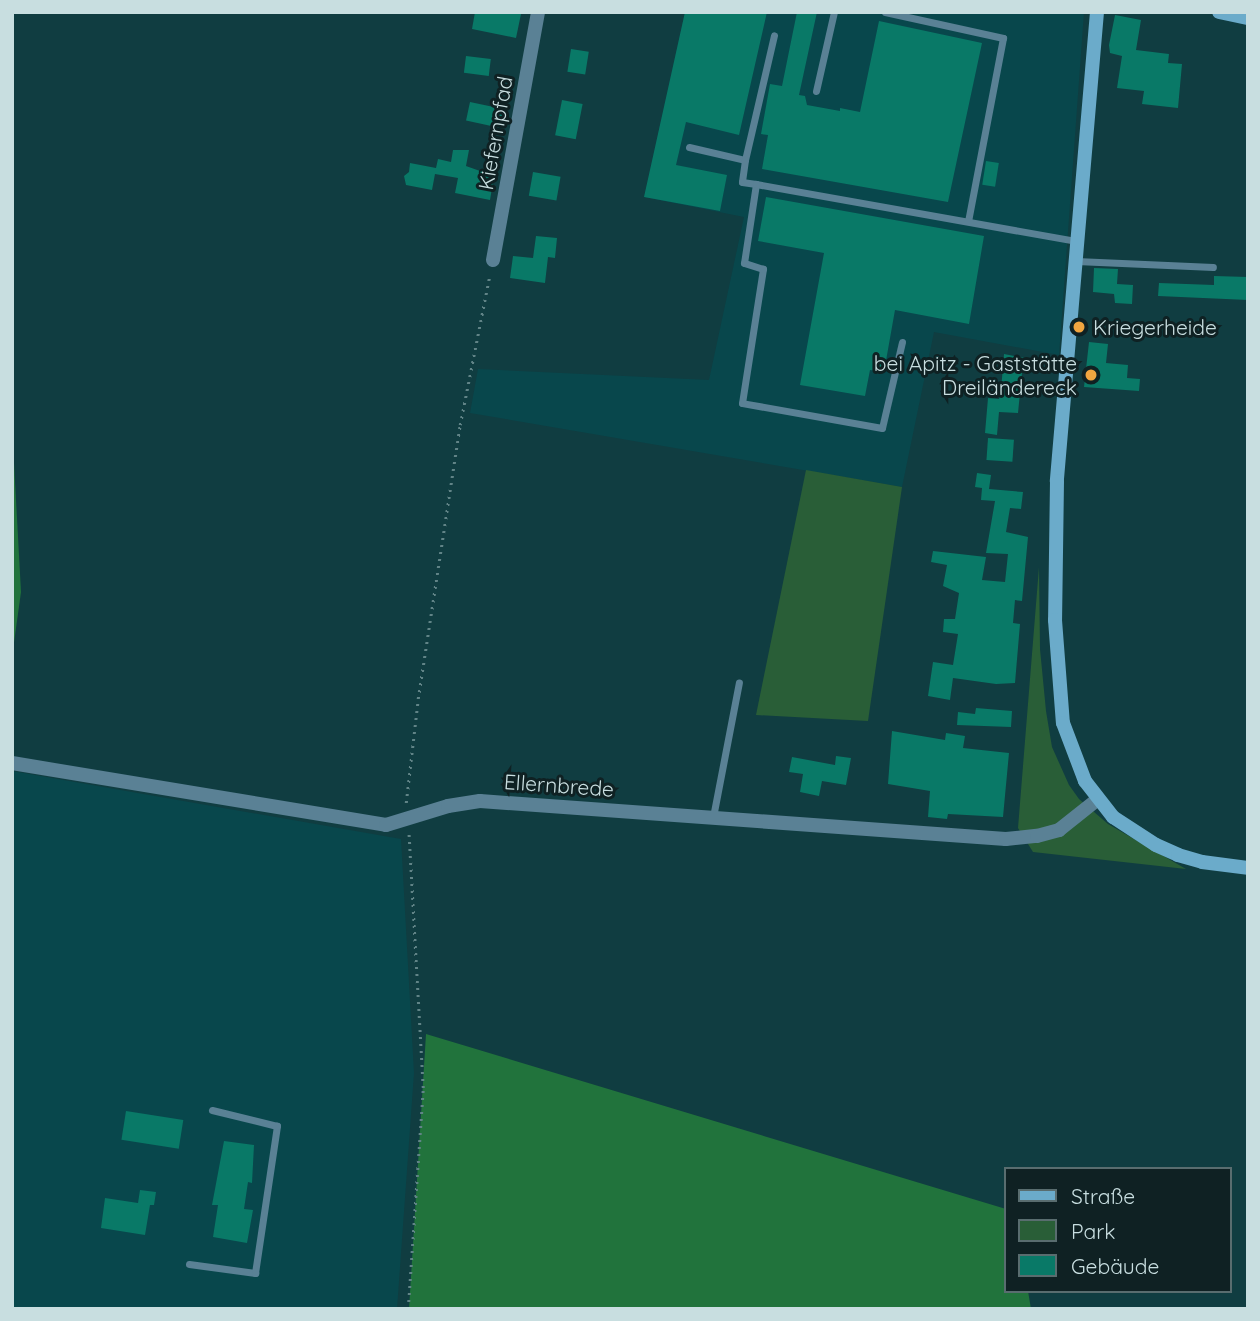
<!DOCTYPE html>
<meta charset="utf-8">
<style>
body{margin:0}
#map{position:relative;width:1260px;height:1321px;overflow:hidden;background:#103d41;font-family:Quicksand,sans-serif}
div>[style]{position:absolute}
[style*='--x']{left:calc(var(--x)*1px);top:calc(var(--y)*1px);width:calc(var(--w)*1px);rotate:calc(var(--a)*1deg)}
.built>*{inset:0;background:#08474c}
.green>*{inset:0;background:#295e37}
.forest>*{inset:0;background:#21733c}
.building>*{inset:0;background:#097967;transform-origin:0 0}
.path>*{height:2.5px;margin-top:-1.25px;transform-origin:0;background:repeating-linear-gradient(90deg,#618487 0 2px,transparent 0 7px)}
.lane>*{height:7px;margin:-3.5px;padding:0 3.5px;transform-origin:3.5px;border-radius:3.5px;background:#5a8195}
.street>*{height:14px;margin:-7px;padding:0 7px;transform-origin:7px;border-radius:7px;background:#5a8195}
.secondary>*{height:14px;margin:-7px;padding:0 7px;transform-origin:7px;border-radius:7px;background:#6babca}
.dots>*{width:19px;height:19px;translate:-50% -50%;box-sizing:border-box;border:4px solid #0f2123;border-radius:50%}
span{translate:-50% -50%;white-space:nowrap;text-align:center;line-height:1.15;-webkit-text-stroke:6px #0f2123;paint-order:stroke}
.street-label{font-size:21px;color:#c8dee0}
.poi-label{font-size:21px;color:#c8dee0}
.left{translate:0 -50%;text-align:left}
.right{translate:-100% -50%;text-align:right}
.frame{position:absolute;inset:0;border:14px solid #c8dee0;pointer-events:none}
.legend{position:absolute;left:1004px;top:1167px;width:228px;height:126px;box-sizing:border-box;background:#0f2123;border:2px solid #596d6f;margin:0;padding:9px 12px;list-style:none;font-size:21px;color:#c8dee0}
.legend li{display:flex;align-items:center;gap:14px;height:35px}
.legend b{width:35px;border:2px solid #596d6f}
</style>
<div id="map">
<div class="built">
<i style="clip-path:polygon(685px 12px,1084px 12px,1059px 355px,934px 332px,902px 487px,470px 413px,478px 369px,709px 380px,744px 217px,644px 197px)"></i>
<i style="clip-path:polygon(12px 771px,401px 839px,414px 1073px,397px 1309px,12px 1309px)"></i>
</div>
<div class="green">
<i style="clip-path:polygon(806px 470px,902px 487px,868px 721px,756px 715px)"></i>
<i style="clip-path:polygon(1039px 567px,1040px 649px,1046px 711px,1052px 747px,1069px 785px,1079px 799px,1108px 824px,1186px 869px,1033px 852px,1018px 828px)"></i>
</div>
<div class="forest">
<i style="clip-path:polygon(12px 426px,21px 592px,12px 657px)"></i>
<i style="clip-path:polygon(426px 1034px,1006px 1209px,1006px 1291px,1028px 1291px,1031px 1309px,409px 1309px)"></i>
</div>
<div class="building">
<i style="clip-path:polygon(475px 12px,521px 14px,516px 38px,472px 29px)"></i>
<i style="clip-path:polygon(685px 12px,767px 12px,739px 135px,686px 122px,676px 165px,727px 175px,720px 211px,644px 197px)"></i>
<i style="clip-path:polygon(797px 12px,817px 12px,799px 95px,805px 96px,807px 105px,840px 111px,840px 108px,860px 112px,879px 21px,982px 43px,948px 202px,762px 169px,768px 135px,761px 134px,770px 84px,782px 86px)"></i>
<i style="clip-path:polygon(1115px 15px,1141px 20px,1136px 50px,1169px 54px,1168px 63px,1182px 64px,1178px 108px,1142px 104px,1144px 91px,1117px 88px,1122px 56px,1110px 53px,1109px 45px)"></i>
<i style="left:571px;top:49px;width:18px;height:23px;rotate:9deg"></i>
<i style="left:466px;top:56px;width:25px;height:17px;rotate:7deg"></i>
<i style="left:562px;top:100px;width:21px;height:36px;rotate:11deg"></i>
<i style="left:470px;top:102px;width:34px;height:19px;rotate:12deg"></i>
<i style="clip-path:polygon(453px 150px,469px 150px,466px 166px,494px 176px,490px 200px,455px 193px,458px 178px,435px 174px,432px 190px,406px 185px,404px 176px,409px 172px,410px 163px,436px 168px,438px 159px,451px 162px)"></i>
<i style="left:986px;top:161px;width:13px;height:24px;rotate:9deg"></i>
<i style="left:533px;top:172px;width:28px;height:24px;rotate:10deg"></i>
<i style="clip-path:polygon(766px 197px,984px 236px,969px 324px,895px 310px,884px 372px,870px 370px,865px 396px,800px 385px,824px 253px,758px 241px)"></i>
<i style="clip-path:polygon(536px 236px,557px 238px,555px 258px,548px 257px,545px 283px,510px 278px,513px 256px,533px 258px)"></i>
<i style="clip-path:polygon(1094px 268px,1118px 269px,1117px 284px,1133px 285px,1132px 304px,1115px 303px,1114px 294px,1093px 292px)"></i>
<i style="clip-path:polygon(1214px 276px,1248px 277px,1248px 300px,1158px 296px,1159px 283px,1214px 285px)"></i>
<i style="clip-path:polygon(1089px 342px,1108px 344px,1106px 363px,1128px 365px,1127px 378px,1140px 379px,1139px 391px,1084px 387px)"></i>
<i style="clip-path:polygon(1004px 354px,1030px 359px,1028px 374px,1022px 373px,1018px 413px,999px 412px,997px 435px,985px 433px,988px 398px,999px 399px,1001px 390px)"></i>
<i style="left:988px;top:438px;width:26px;height:22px;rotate:4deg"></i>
<i style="clip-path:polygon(977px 473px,991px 475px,989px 489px,1023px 492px,1021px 509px,1010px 508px,1006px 532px,1028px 537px,1022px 601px,1015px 600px,1013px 623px,1020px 624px,1015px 683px,996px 684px,953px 678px,950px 700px,928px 696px,933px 662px,953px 665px,958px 634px,943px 632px,944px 619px,955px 619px,959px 593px,943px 586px,947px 565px,931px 562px,933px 551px,986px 557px,982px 580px,1005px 582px,1008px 554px,986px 553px,995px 501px,981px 500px,982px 488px,975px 487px)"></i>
<i style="clip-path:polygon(976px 708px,1012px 711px,1011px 727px,957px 725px,958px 712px,975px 714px)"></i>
<i style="clip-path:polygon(892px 731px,945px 740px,946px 733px,965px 736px,963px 748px,1009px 753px,1003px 817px,948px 814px,947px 819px,928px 817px,930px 791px,888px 784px)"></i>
<i style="clip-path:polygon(836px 756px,851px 758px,846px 785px,822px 781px,819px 796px,800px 792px,803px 774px,789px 772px,792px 757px,835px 765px)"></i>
<i style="left:126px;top:1111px;width:58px;height:29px;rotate:9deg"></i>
<i style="clip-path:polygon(224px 1141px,254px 1145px,252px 1183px,248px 1182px,244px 1209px,253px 1210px,247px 1243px,213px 1237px,218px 1205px,212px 1205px)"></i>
<i style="clip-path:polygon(140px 1190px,156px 1192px,154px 1205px,150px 1205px,145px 1235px,101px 1228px,105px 1198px,138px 1203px)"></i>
</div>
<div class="path">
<i style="--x:406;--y:803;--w:105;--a:-83.4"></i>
<i style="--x:418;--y:699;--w:277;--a:-81.3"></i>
<i style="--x:460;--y:425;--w:154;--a:-78.8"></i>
<i style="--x:408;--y:1309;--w:222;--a:-86.1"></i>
<i style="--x:423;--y:1088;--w:254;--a:-93.2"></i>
</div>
<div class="lane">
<i style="--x:885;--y:12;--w:121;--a:12.4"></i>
<i style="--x:1003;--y:38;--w:186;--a:100.8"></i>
<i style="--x:816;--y:91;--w:81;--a:-77.2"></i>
<i style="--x:689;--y:147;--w:57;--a:13.1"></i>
<i style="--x:745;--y:160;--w:128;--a:-76.9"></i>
<i style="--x:745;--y:160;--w:22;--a:98"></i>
<i style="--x:742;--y:182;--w:14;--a:8"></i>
<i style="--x:1076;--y:261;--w:137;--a:2.5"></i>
<i style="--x:902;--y:342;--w:88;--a:103.1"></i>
<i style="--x:882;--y:428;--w:142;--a:-169.9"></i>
<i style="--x:742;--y:403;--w:136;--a:-81.1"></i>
<i style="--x:763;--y:269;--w:20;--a:-162"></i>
<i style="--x:744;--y:263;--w:80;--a:-81.4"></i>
<i style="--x:756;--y:184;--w:326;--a:10.1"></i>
<i style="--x:713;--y:817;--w:137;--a:-79.1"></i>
<i style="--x:189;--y:1264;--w:67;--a:7.8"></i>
<i style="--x:255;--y:1273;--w:149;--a:-81.5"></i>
<i style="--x:277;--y:1126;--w:67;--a:-166.2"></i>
</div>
<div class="street">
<i style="--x:493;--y:260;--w:252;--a:-79.7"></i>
<i style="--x:12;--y:763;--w:379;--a:9.4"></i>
<i style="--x:386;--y:825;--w:65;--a:-17"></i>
<i style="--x:448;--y:806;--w:32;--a:-9"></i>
<i style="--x:480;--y:801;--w:527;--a:4.13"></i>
<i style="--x:1006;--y:839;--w:31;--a:-6"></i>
<i style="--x:1037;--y:836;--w:23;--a:-15"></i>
<i style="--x:1059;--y:830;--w:50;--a:-38.5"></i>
</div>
<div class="secondary">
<i style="--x:1097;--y:12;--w:471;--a:94.9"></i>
<i style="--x:1057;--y:481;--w:139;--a:90.8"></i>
<i style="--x:1055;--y:620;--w:103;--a:85.6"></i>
<i style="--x:1063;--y:723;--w:62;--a:69.2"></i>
<i style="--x:1085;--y:781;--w:46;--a:52.1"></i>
<i style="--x:1113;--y:817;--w:51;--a:33.1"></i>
<i style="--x:1156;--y:845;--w:24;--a:24"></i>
<i style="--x:1178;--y:855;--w:25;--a:16"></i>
<i style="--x:1202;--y:862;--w:46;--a:7.4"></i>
<i style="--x:1219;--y:12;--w:30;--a:12"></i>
</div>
<div class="dots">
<i style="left:1079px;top:327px;background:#f1a540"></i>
<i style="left:1091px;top:375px;background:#f1a540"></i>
</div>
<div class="street-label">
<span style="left:495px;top:133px;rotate:-80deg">Kiefernpfad</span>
<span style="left:559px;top:785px;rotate:4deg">Ellernbrede</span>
</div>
<div class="poi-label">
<span class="left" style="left:1093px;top:327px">Kriegerheide</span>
<span class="right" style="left:1077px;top:375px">bei Apitz - Gaststätte<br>Dreiländereck</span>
</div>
<div class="frame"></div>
<ul class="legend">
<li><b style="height:9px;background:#6babca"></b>Straße</li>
<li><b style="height:19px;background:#295e37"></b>Park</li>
<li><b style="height:19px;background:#097967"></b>Gebäude</li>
</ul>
</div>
